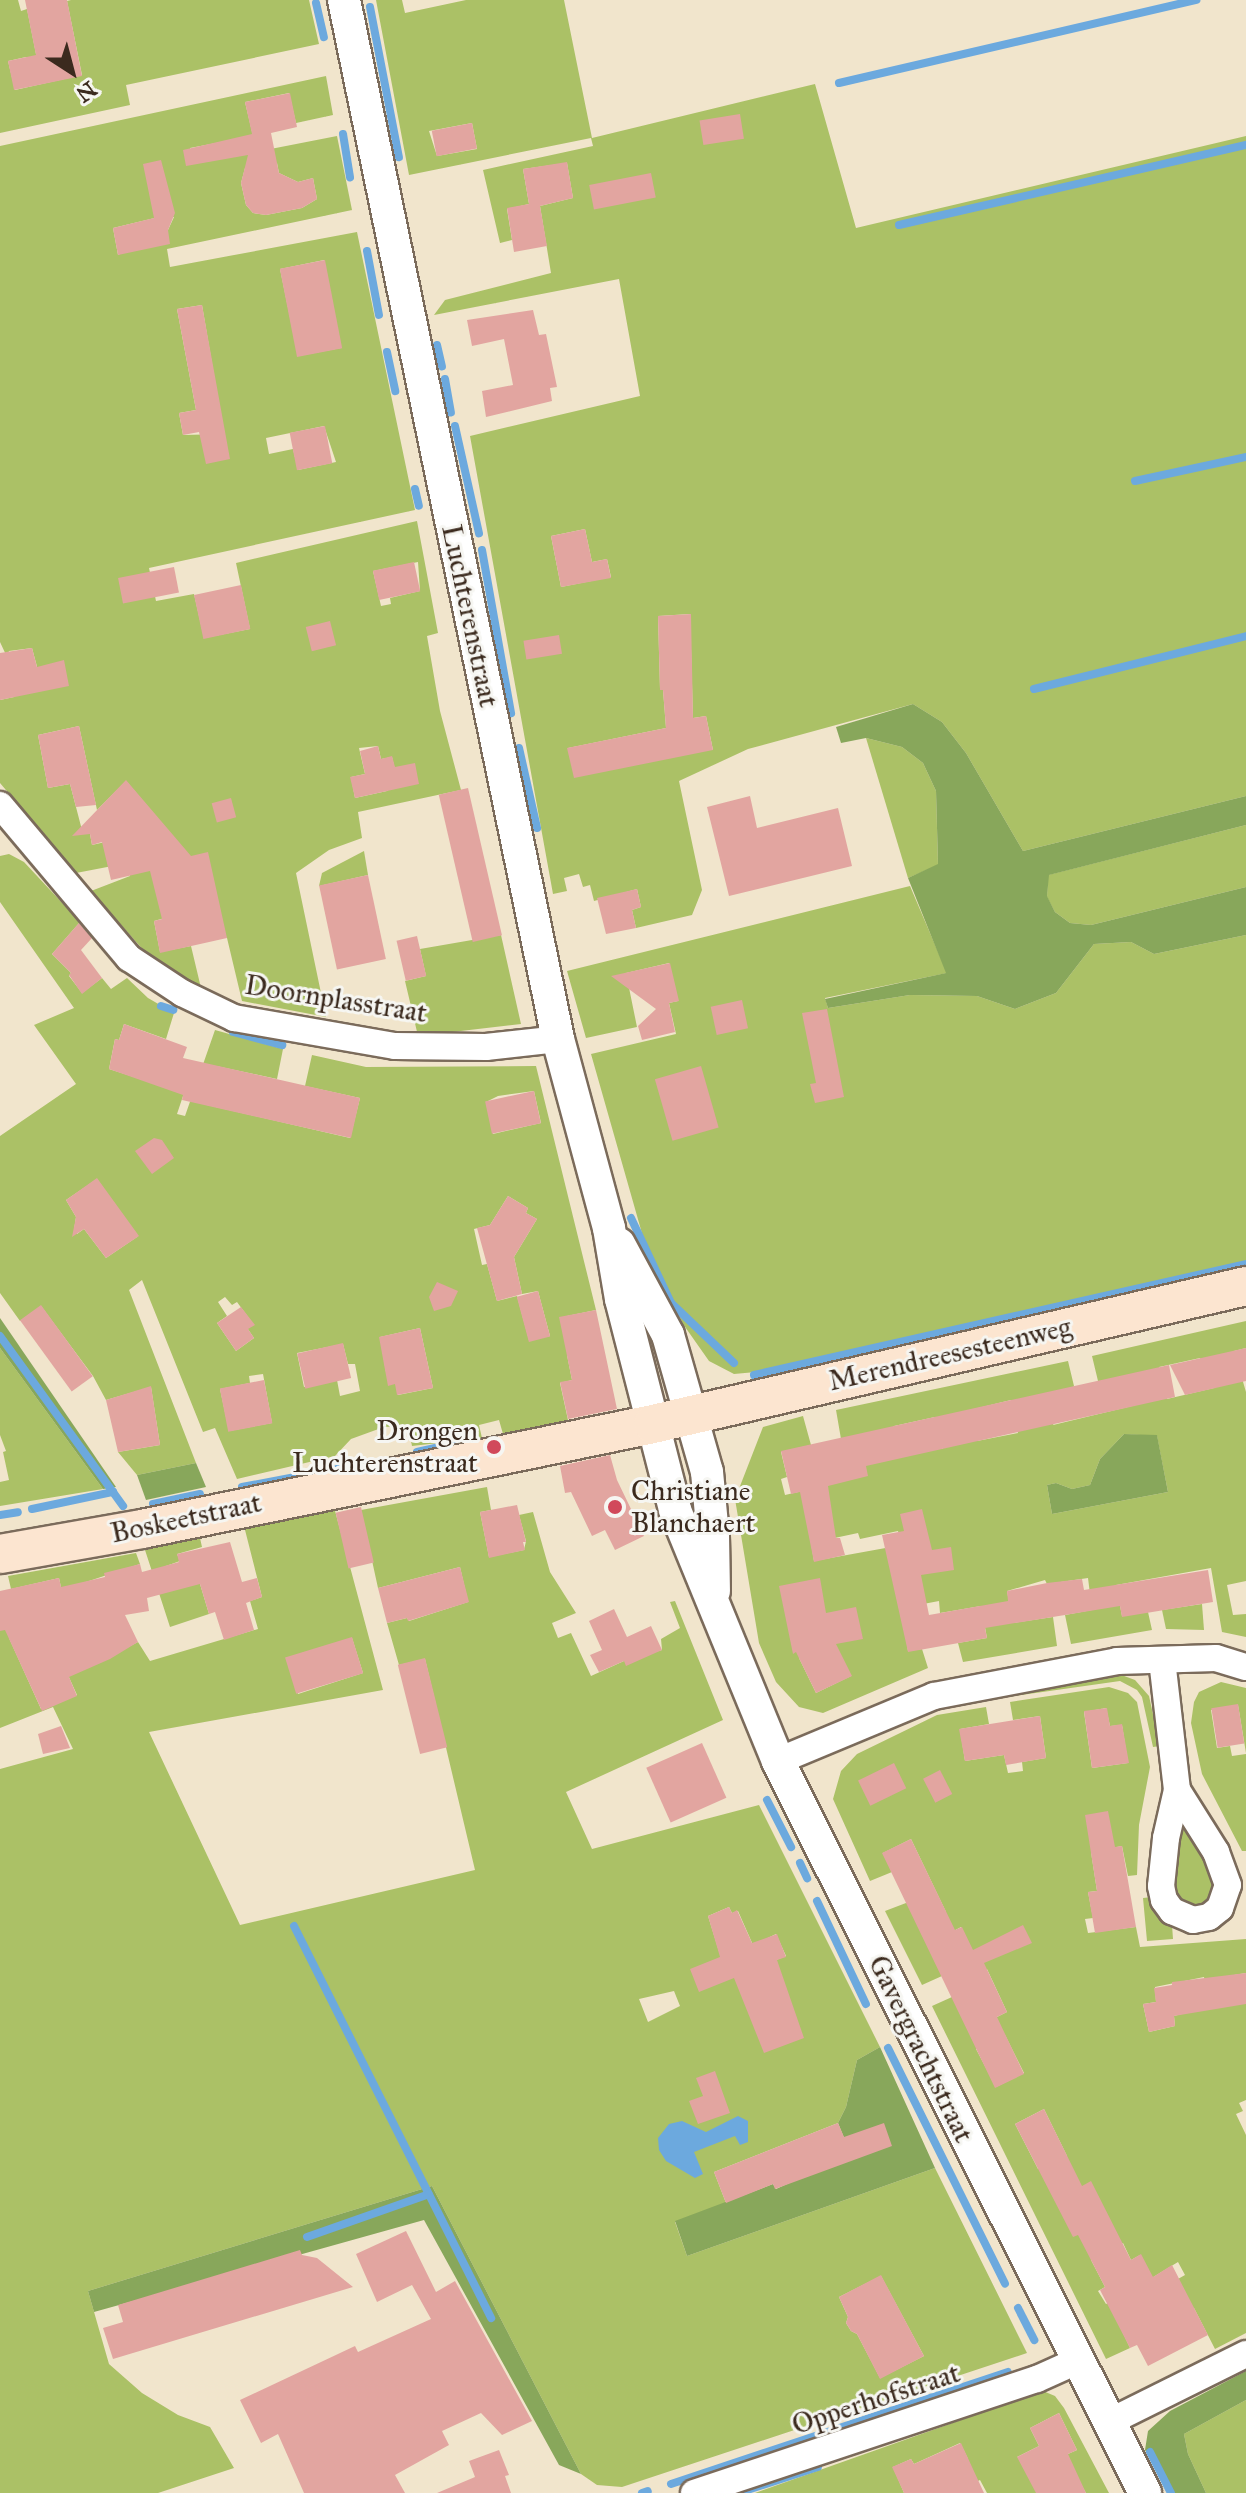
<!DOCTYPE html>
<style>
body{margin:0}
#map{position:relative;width:1246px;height:2493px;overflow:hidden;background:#f1e5cc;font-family:"IM FELL Great Primer",serif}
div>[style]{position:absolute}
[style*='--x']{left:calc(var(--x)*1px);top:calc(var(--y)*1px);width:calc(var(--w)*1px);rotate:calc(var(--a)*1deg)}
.green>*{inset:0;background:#abc166}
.forest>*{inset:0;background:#88a75b}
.water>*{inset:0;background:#6ca9de}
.stream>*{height:8px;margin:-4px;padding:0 4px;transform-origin:4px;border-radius:4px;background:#6ca9de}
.building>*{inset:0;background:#e2a5a0;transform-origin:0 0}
.roads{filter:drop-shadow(2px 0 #7b6b5b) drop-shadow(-2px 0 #7b6b5b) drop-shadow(0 2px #7b6b5b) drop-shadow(0 -2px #7b6b5b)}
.minor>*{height:26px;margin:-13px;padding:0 13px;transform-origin:13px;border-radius:13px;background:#fff}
.tertiary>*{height:32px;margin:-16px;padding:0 16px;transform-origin:16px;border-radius:16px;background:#fff}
.secondary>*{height:38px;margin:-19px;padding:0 19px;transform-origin:19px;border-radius:19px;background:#fce5d0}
.dots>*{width:22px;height:22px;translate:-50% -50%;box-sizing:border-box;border:4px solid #f6f6f2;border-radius:50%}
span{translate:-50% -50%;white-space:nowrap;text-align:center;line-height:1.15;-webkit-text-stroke:6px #f6f6f2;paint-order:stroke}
.street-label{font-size:28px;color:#3b2a1e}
.poi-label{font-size:28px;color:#3b2a1e}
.right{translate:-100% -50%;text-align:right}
.left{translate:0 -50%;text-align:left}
.north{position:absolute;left:32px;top:32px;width:80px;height:80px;-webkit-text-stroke:6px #f6f6f2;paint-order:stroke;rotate:144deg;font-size:22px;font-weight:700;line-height:32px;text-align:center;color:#3b2a1e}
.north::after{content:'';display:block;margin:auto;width:28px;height:36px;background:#3b2a1e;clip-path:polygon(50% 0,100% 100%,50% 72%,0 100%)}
</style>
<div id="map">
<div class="green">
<i style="clip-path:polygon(0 0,18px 0,21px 11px,27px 9px,37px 59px,26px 57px,8px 61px,15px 90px,82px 75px,67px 1px,71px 0,309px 0,319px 44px,126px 85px,130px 105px,0 133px)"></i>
<i style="clip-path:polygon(evenodd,376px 0,402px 0,405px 13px,466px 0,564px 0,592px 138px,815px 84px,856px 228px,1246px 136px,1246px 796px,1023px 851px,966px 753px,942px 722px,913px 704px,748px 749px,679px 781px,702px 890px,692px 915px,636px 928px,632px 910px,641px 907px,637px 889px,594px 901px,590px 885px,583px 887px,579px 874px,564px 878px,567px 891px,553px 894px,470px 436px,640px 396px,619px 279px,434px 315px,445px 300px,551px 273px,540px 206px,573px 198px,567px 163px,523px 169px,529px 204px,507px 209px,512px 240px,500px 243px,483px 170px,593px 146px,591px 138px,409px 175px,376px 0,472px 123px,477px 149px,437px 156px,429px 131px,472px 123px,376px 0,585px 529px,592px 562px,607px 559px,611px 577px,561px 587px,551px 536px,585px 529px,376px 0,690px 614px,693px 718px,706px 716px,713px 750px,568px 748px,666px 728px,663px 690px,660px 689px,658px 616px,690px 614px)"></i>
<i style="clip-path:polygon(evenodd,326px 76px,333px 115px,296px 123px,289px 93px,245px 102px,253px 136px,190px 148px,193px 164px,337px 136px,352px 210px,167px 249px,170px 267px,357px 232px,415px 510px,149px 568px,156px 601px,194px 594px,204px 638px,250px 629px,236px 563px,417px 521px,438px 633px,427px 636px,440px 711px,461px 790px,358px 812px,362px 838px,329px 850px,296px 873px,326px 1017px,242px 1001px,227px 938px,168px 917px,154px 921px,160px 952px,191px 946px,201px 988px,153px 961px,91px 891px,130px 876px,128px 863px,76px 873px,0 783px,0 700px,14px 697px,13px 692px,39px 674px,32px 648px,9px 651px,7px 657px,0 642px,0 146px,326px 76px,277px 163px,279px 173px,298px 182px,313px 178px,317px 199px,302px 208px,266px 215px,253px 213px,246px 205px,241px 183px,245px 168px,277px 163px,326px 76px,163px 216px,174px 217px,168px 230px,118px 255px,113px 228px,163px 216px,326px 76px,324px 260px,341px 348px,298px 356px,280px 269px,324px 260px,326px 76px,202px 305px,224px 434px,183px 435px,179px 413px,196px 410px,177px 309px,202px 305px,326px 76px,324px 426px,336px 462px,298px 470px,293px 449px,269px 454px,266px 438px,324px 426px,326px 76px,418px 562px,420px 591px,390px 598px,391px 604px,381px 606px,373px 571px,418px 562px,326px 76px,79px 726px,97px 810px,126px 781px,166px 828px,92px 845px,90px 834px,83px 834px,70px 784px,48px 788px,38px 735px,79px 726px,326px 76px,378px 746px,381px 759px,392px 757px,398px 783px,387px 791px,355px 798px,351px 777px,365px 774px,359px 748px,378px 746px)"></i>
<i style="clip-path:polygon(866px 738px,902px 747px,923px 763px,936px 791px,938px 865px,908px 878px)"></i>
<i style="clip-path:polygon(1246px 825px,1246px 887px,1091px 925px,1070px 923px,1055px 912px,1047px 897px,1048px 875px)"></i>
<i style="clip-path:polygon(364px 851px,368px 875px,319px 886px,322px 873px)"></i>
<i style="clip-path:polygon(evenodd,9px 854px,24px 862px,80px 922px,52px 954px,71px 973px,69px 976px,82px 993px,102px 978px,111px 989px,127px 978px,148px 998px,174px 1013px,166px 1039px,124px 1024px,119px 1040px,115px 1039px,109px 1069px,184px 1093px,177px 1114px,185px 1116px,215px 1030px,283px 1049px,277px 1079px,216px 1066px,207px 1105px,350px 1138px,360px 1098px,305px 1086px,312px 1055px,366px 1067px,536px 1066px,596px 1310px,567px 1316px,574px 1353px,567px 1355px,572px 1380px,560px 1383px,568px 1420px,503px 1434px,499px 1420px,479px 1425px,482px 1438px,412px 1446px,408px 1426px,384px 1427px,351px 1439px,335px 1456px,237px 1479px,215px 1428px,203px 1432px,142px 1280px,129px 1290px,196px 1463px,137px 1475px,118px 1452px,160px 1445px,151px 1387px,106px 1400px,93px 1376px,41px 1306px,20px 1321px,0 1293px,0 1136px,76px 1084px,34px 1025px,74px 1008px,0 902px,0 856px,9px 854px,534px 1091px,541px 1123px,493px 1134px,486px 1102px,498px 1096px,534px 1091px,9px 854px,97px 1179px,137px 1237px,106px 1258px,84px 1229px,77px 1234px,74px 1230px,76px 1217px,66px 1200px,97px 1179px,9px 854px,508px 1196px,528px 1208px,526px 1213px,537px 1219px,514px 1257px,522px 1294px,538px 1291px,550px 1336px,529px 1340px,517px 1296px,497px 1301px,487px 1264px,482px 1265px,474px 1229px,490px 1225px,508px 1196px,9px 854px,225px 1297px,232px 1305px,237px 1302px,248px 1317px,243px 1322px,254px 1338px,236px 1351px,217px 1323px,227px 1316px,218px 1302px,225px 1297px,9px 854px,420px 1328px,433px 1388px,398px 1395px,393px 1371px,386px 1372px,380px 1337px,420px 1328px,9px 854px,343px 1344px,348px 1364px,355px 1364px,360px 1391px,340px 1396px,337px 1380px,304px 1387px,297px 1353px,343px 1344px,9px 854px,263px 1374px,272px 1423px,229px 1431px,220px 1389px,250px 1383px,249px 1376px,263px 1374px)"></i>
<i style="clip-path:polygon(910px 886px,947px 973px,825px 998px,828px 1008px,910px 995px,977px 996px,1015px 1009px,1056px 993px,1094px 944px,1131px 942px,1154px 954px,1246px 935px,1246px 1264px,767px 1371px,734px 1374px,709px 1361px,683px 1324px,647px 1251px,591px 1054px,676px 1034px,669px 1003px,678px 1001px,669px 963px,626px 973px,637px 1027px,586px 1038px,567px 971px)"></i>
<i style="clip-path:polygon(501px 935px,521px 1024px,418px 1036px,405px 981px,426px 976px,420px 949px)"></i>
<i style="clip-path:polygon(evenodd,1246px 1321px,1246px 1348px,1234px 1351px,1246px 1392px,1246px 1581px,1227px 1585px,1233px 1615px,1246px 1614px,1246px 1637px,1222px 1632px,1211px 1568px,1116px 1585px,1122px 1616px,1148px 1612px,1152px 1630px,1071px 1644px,1065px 1615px,1092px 1610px,1088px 1578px,1047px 1584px,1045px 1580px,1007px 1591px,1013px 1623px,1053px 1617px,1057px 1646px,963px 1662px,958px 1643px,987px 1638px,981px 1606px,940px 1613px,939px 1601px,902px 1608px,908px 1651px,922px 1649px,928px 1668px,823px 1713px,799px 1707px,776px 1682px,759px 1643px,735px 1499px,763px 1427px,803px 1416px,811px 1445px,781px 1452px,787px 1477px,781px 1479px,785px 1495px,829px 1485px,841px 1439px,836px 1410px,1068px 1361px,1074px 1386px,1053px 1425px,1132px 1406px,1098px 1381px,1092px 1356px,1246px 1321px,1200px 1358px,1214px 1388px,1167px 1399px,1159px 1367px,1200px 1358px,1246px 1321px,1011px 1400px,1018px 1433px,977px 1441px,970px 1410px,1011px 1400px,1246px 1321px,935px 1417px,943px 1449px,893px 1427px,894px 1426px,935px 1417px,1246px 1321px,1124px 1434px,1157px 1436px,1168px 1492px,1052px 1514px,1047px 1485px,1056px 1483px,1072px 1489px,1090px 1485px,1100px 1459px,1124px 1434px,1246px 1321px,898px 1531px,902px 1545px,814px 1561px,811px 1543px,858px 1533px,860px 1539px,898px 1531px,1246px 1321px,799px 1658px,851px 1676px,816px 1693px,799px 1658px)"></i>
<i style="clip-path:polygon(0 1348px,103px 1489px,0 1506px,0 1482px,9px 1480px,3px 1452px,6px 1451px,0 1435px)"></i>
<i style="clip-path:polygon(evenodd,487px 1487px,491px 1510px,480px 1512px,489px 1557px,524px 1550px,526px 1541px,519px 1515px,533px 1512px,550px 1572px,576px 1613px,552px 1623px,558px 1638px,571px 1633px,591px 1676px,624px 1661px,662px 1650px,661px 1639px,680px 1628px,670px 1602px,675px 1601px,723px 1720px,566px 1792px,592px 1849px,759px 1805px,880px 2047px,857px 2060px,846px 2107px,838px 2123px,714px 2172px,726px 2203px,675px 2222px,687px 2256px,935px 2168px,1027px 2353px,622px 2487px,597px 2485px,581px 2474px,432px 2186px,88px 2291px,109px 2364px,142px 2393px,178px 2415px,210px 2427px,234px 2468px,158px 2493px,0 2493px,0 1769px,73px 1749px,53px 1707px,0 1728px,0 1629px,18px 1627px,9px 1638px,41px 1709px,77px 1695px,63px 1664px,66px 1611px,59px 1578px,11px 1589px,8px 1576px,136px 1553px,140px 1564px,86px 1582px,120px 1651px,138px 1642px,150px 1661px,258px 1629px,250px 1601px,262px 1597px,244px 1526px,334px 1507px,383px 1690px,149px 1732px,240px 1925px,475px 1870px,425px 1659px,399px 1665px,387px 1623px,407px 1618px,409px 1621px,468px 1602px,460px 1567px,378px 1588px,361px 1510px,487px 1487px,352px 1638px,363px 1673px,298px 1694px,286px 1658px,352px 1638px,487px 1487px,729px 1907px,732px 1913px,738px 1911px,753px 1945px,776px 1934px,786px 1956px,699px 1991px,722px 1961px,708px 1916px,729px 1907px,487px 1487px,674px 1991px,680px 2006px,648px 2022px,639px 1999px,674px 1991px,487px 1487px,881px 2276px,924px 2356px,880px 2378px,857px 2334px,851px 2331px,846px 2323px,848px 2317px,839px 2297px,881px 2276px)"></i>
<i style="clip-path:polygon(200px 1538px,202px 1547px,177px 1554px,180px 1561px,166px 1566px,200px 1584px,209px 1614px,170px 1627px,145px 1550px)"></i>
<i style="clip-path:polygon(1202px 1604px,1204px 1630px,1166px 1629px,1162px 1610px)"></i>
<i style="clip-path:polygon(1116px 1673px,1135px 1680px,1149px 1696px,1160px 1746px,1153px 1747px,1142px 1697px,1137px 1690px,1120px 1681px,1008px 1697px,1006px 1691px)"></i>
<i style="clip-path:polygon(1221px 1682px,1246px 1688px,1246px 1753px,1238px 1705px,1211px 1710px,1217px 1748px,1230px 1746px,1232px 1756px,1246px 1754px,1246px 1851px,1242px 1851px,1202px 1774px,1191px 1723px,1194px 1702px,1199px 1692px)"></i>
<i style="clip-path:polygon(evenodd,1109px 1687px,1128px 1693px,1137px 1702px,1150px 1767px,1139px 1825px,1137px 1875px,1128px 1876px,1122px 1846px,1091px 1852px,1097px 1891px,1088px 1892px,1093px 1918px,1085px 1919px,1088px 1933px,1136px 1927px,1140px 1947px,1246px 1939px,1246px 1973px,1228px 1976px,1246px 2004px,1246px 2100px,1239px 2103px,1243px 2111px,1236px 2114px,1246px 2135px,1246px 2333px,1215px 2349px,1194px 2308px,1122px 2331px,1130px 2348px,1106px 2359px,932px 2006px,952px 1997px,991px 2020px,1007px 2012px,987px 1969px,982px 1971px,961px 1927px,937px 1940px,942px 1976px,922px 1985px,885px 1911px,906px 1903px,946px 1912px,911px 1839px,883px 1853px,892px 1872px,870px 1881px,833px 1799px,841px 1771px,857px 1754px,937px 1715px,986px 1707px,989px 1724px,960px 1729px,965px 1761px,1004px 1755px,1008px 1773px,1023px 1771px,1022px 1762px,1046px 1758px,1040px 1716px,1013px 1720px,1010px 1702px,1109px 1687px,1106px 1708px,1110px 1726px,1122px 1725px,1128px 1763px,1092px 1768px,1084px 1712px,1106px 1708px,1109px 1687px,1204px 1977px,1209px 2007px,1174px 2016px,1175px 2026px,1149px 2032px,1143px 2004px,1156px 2002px,1155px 1987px,1204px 1977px,1109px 1687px,1005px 2035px,1024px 2073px,996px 2087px,976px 2049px,1005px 2035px,1109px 1687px,1044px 2109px,1067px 2156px,1038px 2169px,1015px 2124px,1044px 2109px,1109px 1687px,1123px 2243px,1131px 2260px,1140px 2255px,1150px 2279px,1178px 2262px,1185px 2275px,1139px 2301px,1133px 2290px,1106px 2304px,1098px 2291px,1105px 2287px,1091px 2260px,1123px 2243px)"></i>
<i style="clip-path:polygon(1188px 1824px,1216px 1880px,1210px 1906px,1184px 1909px,1172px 1887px,1181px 1825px)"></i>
<i style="clip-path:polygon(1152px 1897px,1164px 1920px,1172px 1925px,1173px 1939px,1147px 1941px,1143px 1898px)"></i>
<i style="clip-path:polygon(evenodd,1043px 2391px,1055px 2396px,1064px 2408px,1109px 2493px,1086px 2493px,1082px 2486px,1067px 2493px,987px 2493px,980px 2480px,965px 2487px,968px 2459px,960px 2443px,914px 2464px,911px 2459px,893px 2467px,904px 2493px,755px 2493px,1043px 2391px,1059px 2413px,1077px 2450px,1059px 2458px,1017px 2457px,1039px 2446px,1030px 2428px,1059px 2413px)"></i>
<i style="clip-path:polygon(1246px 2400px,1246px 2493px,1206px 2493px,1188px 2454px,1184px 2434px)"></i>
</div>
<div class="forest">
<i style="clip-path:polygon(913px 704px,942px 722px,966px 753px,1023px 851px,1246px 796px,1246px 825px,1049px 875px,1047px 896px,1055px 912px,1070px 923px,1091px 925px,1246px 887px,1246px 935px,1154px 954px,1131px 942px,1094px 944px,1056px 993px,1015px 1009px,977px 996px,910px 995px,828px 1008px,825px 999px,946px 973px,908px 878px,938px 864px,936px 791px,923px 763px,902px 747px,866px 738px,841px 743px,836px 727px)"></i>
<i style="clip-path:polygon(0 1318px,116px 1487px,103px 1489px,0 1348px)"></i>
<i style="clip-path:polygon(1124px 1434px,1157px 1435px,1168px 1492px,1052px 1514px,1047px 1485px,1056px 1483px,1072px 1489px,1090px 1485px,1100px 1459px)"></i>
<i style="clip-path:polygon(196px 1463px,206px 1487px,146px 1500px,137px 1475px)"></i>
<i style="clip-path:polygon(880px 2047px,935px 2168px,687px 2256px,675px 2221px,773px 2184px,776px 2189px,851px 2155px,838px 2123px,846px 2107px,857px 2060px)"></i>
<i style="clip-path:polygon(432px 2186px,581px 2474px,559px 2465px,424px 2220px,94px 2312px,88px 2291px)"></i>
<i style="clip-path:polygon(1246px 2371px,1246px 2400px,1184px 2434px,1188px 2454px,1206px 2493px,1168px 2493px,1145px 2450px,1148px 2431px,1170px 2411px)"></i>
</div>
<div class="water">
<i style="clip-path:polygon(738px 2116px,748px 2121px,748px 2142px,740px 2145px,735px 2136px,694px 2152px,703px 2174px,695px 2178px,666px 2161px,659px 2150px,658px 2138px,669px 2124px,682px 2121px,706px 2132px)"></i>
</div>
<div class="stream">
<i style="--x:316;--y:3;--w:35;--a:77"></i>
<i style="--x:370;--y:7;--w:153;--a:79.1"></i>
<i style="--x:839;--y:83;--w:367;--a:-13.1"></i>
<i style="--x:343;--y:134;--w:44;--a:80.8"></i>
<i style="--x:899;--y:225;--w:356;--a:-13"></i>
<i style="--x:367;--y:251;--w:65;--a:79.4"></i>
<i style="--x:437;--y:345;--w:22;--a:77"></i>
<i style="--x:387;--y:352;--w:40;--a:78"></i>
<i style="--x:445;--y:379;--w:34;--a:80"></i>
<i style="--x:455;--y:426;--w:110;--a:77.4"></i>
<i style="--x:1135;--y:481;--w:114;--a:-12.2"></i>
<i style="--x:415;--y:489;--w:17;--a:77"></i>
<i style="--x:482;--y:550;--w:166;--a:79.9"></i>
<i style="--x:1034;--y:689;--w:219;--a:-14"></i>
<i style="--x:519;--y:748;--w:82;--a:77.3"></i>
<i style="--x:161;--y:1006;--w:13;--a:18"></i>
<i style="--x:233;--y:1032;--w:51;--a:14.9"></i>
<i style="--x:631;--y:1218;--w:94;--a:64.8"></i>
<i style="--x:671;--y:1303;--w:87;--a:43.6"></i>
<i style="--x:0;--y:1336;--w:210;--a:54.1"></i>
<i style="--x:754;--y:1375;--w:504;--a:-12.71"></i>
<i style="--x:417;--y:1452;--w:45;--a:-12.8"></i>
<i style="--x:242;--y:1487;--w:129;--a:-10.7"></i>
<i style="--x:153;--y:1504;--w:48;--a:-12"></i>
<i style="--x:32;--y:1509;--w:83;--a:-11.9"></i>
<i style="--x:0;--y:1515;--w:18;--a:-9"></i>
<i style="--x:767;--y:1800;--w:53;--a:62.9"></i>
<i style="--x:800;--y:1863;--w:17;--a:65"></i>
<i style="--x:817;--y:1901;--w:114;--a:64.6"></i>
<i style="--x:294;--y:1926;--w:439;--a:63.3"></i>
<i style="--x:888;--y:2048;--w:263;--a:63.6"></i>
<i style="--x:307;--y:2237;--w:129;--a:-19.4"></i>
<i style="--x:1018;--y:2308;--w:36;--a:63"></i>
<i style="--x:1150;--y:2452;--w:46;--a:62.9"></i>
<i style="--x:671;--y:2484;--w:355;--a:-18.4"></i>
<i style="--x:642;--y:2493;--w:6;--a:-18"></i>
<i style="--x:738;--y:2493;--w:84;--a:-18"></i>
</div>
<div class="building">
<i style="clip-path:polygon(25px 0,67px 0,82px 76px,14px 90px,8px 61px,36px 55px)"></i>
<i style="clip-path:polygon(290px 93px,297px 127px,271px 133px,279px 173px,298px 182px,313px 178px,317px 199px,302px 208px,266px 215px,253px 213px,246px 205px,241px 183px,248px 155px,186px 166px,183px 150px,252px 134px,245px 102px)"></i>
<i style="left:740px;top:114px;width:25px;height:41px;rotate:81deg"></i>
<i style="left:472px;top:123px;width:26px;height:41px;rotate:79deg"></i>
<i style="clip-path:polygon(161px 160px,175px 213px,168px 230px,170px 244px,118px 255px,113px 228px,154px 218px,143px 164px)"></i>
<i style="clip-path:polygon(567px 162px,573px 198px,540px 206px,547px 246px,514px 252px,507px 208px,529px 204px,523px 169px)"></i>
<i style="left:651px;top:173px;width:25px;height:63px;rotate:79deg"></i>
<i style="left:325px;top:260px;width:90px;height:46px;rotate:79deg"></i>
<i style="clip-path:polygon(202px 305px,230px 459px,206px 464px,199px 432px,183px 435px,179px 413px,196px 410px,177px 309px)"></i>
<i style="clip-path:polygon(533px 310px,539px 335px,546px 334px,557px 387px,550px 388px,552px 401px,486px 417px,482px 391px,513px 385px,504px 339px,472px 346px,467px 320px)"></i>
<i style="left:325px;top:426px;width:38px;height:36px;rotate:79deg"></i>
<i style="clip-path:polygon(585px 529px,592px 562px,607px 559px,611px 578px,561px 587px,551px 536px)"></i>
<i style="left:414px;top:562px;width:30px;height:42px;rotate:78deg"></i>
<i style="left:174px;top:567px;width:26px;height:57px;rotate:79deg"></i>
<i style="left:241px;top:585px;width:45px;height:48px;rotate:78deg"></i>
<i style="clip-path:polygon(691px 614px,693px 718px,706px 716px,713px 750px,574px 778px,567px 748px,666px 728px,663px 690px,660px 690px,658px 616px)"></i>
<i style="left:330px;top:621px;width:25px;height:25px;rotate:76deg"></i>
<i style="left:559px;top:635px;width:19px;height:36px;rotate:81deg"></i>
<i style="clip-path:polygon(32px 648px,37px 667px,64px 660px,69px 686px,0 700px,0 653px)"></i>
<i style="clip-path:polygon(79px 726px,96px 805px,76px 807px,70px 784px,48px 788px,38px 735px)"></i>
<i style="clip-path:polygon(378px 746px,381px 759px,392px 756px,395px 767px,415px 763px,419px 784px,355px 798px,350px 777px,365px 774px,360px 751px)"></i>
<i style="clip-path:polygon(126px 780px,191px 856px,208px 852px,227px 938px,160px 953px,154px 921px,162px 919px,150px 871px,111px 880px,102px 842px,92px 845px,90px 834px,72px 836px)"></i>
<i style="left:468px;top:788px;width:151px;height:30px;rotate:77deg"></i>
<i style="clip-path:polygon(750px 796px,757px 828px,838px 808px,852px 866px,729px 896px,707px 807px)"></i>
<i style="left:231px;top:798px;width:20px;height:20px;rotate:75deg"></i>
<i style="left:368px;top:875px;width:86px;height:50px;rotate:78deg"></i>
<i style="clip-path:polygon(637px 889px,641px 907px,632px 910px,636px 928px,606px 934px,597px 898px)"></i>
<i style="clip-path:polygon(79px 923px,92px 938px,81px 950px,102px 978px,82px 994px,69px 975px,71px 973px,52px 954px)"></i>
<i style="left:417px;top:936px;width:41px;height:21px;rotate:77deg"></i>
<i style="clip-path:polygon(670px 963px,679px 1001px,669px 1003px,675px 1032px,642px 1040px,638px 1026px,656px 1009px,611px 976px)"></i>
<i style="left:742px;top:1000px;width:29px;height:32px;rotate:78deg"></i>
<i style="clip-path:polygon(827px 1009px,844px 1097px,815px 1103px,810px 1084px,816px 1083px,802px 1013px)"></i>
<i style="clip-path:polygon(124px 1024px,187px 1047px,183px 1058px,360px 1098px,351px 1138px,182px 1100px,183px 1095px,109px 1069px,115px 1039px,119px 1040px)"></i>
<i style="left:701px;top:1066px;width:64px;height:48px;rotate:74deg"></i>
<i style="left:534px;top:1091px;width:33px;height:50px;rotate:78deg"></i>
<i style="clip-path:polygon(154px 1138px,162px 1140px,174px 1158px,152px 1174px,135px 1151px)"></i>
<i style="clip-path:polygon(97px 1178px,139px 1236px,106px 1258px,84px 1229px,72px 1237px,76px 1217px,66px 1200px)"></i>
<i style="clip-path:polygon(508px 1196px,528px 1208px,526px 1213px,537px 1219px,514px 1257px,522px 1294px,497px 1301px,477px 1228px,490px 1225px)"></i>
<i style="clip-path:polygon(437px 1282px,458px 1291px,451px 1306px,434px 1311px,429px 1297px)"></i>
<i style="left:538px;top:1291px;width:47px;height:22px;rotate:75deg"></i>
<i style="left:41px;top:1305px;width:88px;height:26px;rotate:54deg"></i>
<i style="clip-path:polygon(241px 1307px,255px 1325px,248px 1329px,254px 1338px,236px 1351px,217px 1323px)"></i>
<i style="clip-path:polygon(596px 1310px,617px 1409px,568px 1419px,560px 1382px,572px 1380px,559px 1317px)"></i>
<i style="clip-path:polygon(420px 1328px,433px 1388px,397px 1395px,395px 1384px,388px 1386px,379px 1337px)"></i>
<i style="left:343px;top:1343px;width:36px;height:47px;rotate:77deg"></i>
<i style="clip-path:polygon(1246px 1348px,1246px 1381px,1185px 1395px,1170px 1365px)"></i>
<i style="clip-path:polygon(1169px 1365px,1175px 1397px,866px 1466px,868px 1476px,828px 1486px,836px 1538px,840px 1538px,845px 1555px,814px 1562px,800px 1492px,791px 1494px,781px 1451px)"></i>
<i style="left:264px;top:1380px;width:44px;height:45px;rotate:79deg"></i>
<i style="clip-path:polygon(151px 1386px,160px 1445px,118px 1452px,106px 1400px)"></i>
<i style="clip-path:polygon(610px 1455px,617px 1480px,644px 1536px,615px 1550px,605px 1530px,592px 1536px,571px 1492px,565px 1493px,560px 1466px)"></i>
<i style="clip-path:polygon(517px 1505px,526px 1542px,523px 1542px,525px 1550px,489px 1558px,480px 1512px)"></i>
<i style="left:361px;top:1507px;width:57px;height:26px;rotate:77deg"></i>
<i style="clip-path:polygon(922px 1509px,932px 1550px,951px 1547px,954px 1570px,921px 1575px,929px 1615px,1008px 1601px,1007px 1591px,1047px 1583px,1082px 1579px,1084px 1590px,1208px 1570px,1213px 1602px,1122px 1617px,1120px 1606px,985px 1628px,987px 1638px,908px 1652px,882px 1535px,904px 1531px,900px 1514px)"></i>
<i style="clip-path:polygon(230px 1542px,242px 1582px,257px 1578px,262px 1597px,246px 1603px,254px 1630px,224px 1640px,215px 1612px,209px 1614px,200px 1584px,147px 1598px,149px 1611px,125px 1615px,138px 1642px,110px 1659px,69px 1677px,77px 1696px,42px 1711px,5px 1630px,0 1631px,0 1591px,59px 1578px,61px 1587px,105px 1577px,104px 1573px,140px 1564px,142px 1572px,179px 1562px,177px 1554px)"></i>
<i style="clip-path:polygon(460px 1567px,469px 1602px,408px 1621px,407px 1618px,387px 1623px,378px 1588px)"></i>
<i style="clip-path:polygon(820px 1578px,826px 1613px,856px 1607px,863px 1639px,836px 1644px,852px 1676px,816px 1693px,796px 1652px,793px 1654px,779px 1586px)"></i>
<i style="clip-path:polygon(614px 1609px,627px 1637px,651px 1626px,662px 1650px,626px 1666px,624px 1661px,599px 1672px,590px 1655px,602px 1650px,589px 1621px)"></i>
<i style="left:352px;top:1637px;width:38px;height:70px;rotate:73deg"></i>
<i style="left:425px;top:1658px;width:92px;height:28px;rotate:76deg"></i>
<i style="left:1238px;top:1704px;width:40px;height:27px;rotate:81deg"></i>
<i style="clip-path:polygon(1107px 1708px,1110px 1726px,1122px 1724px,1129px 1763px,1092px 1768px,1084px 1711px)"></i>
<i style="clip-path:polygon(1040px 1716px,1046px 1758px,1006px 1765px,1004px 1755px,965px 1761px,959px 1729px)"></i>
<i style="clip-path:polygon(61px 1726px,70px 1748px,43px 1754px,38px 1734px)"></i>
<i style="left:702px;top:1743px;width:60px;height:61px;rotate:66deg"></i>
<i style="left:894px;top:1763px;width:28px;height:40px;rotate:64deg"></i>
<i style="left:940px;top:1770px;width:27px;height:19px;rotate:63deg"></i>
<i style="clip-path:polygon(1108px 1811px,1115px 1847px,1122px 1846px,1136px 1927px,1095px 1933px,1088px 1892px,1097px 1891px,1085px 1815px)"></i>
<i style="clip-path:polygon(911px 1839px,955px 1930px,962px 1927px,973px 1950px,1023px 1925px,1032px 1943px,984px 1963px,1007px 2012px,997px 2017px,1024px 2074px,995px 2088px,882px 1853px)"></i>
<i style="clip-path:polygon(729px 1907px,732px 1913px,737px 1910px,752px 1943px,777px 1934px,786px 1957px,777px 1960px,804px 2038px,764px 2053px,734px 1978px,699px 1992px,690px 1969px,720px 1957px,708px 1916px)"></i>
<i style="clip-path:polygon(1246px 1973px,1246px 2004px,1174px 2016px,1175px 2026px,1149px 2032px,1143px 2004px,1156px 2002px,1154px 1988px,1172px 1985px,1172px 1982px)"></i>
<i style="clip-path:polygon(715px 2071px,730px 2113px,698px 2124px,689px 2101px,703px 2096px,696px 2078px)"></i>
<i style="clip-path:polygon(1044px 2109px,1082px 2186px,1091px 2181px,1131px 2260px,1141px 2254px,1153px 2277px,1172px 2265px,1208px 2335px,1148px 2366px,1137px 2345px,1130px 2348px,1100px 2290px,1105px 2287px,1078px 2235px,1073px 2237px,1015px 2124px)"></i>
<i style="clip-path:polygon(838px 2123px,844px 2137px,884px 2123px,892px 2146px,775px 2189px,773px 2184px,726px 2203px,714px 2172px)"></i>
<i style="clip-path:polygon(406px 2231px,436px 2292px,455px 2281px,532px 2421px,502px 2435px,481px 2413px,442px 2431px,449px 2445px,395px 2475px,405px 2493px,304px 2493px,278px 2434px,261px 2443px,240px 2400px,355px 2346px,358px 2352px,431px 2319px,412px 2285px,377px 2302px,356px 2254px)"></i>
<i style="clip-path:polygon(300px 2250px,302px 2255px,317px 2258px,353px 2287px,113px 2359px,103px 2328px,123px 2322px,118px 2305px)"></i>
<i style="clip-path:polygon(881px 2275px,924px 2356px,880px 2379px,857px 2334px,851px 2331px,846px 2323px,848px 2317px,839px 2297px)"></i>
<i style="clip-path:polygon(1059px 2413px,1077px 2450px,1068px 2454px,1086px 2493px,1036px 2493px,1017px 2457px,1039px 2446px,1030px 2428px)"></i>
<i style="clip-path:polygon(961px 2443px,984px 2493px,904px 2493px,892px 2467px,911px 2459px,914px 2464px)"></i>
<i style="clip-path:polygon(499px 2450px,509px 2475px,505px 2476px,511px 2493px,437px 2493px,475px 2477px,469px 2461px)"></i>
</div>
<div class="roads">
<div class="minor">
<i style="--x:0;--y:805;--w:200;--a:49.9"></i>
<i style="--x:129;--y:958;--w:64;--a:33.4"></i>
<i style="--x:182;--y:993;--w:58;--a:25.7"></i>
<i style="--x:234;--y:1018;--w:163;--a:9.9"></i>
<i style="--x:395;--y:1046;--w:91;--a:0.6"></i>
<i style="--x:486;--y:1047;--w:72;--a:-6.3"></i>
<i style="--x:1162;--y:1660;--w:131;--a:83.4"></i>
<i style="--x:1177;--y:1790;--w:49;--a:102.9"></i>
<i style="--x:1166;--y:1838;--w:48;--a:95.9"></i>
<i style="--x:1161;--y:1886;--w:14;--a:78"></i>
<i style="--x:1164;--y:1900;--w:14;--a:54"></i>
<i style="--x:1172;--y:1911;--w:23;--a:23"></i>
<i style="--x:1193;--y:1920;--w:16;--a:-11"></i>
<i style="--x:1209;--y:1917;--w:14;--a:-39"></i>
<i style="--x:1220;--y:1908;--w:24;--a:-71"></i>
<i style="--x:1228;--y:1885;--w:35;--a:-110"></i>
<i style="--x:1216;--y:1852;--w:73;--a:-122.2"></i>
<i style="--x:778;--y:1761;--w:169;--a:-22.6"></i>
<i style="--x:934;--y:1696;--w:186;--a:-10.8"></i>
<i style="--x:1117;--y:1661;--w:99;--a:-1.7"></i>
<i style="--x:1216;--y:1658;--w:31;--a:17"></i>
<i style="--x:1109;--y:2422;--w:153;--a:-26.4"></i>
<i style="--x:694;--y:2493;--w:361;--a:-18.4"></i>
<i style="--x:1037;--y:2379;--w:44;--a:-24.2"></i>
</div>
<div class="tertiary">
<i style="--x:344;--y:0;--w:1061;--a:78.36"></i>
<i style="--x:558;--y:1039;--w:196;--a:74.9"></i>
<i style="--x:609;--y:1228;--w:72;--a:80.4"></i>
<i style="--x:621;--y:1299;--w:218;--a:75.6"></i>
<i style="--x:675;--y:1510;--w:271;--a:67.7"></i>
<i style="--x:778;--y:1761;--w:819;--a:63.37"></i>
<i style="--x:619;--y:1244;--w:103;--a:61.7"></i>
<i style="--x:668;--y:1335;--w:142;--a:74.1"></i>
<i style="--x:707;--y:1472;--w:64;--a:84.6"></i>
<i style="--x:713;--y:1536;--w:55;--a:89"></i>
</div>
<div class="secondary">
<i style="--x:0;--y:1554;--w:144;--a:-10"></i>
<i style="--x:142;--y:1529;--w:522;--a:-11.61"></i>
<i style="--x:653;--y:1424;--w:609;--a:-13.1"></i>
</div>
</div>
<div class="dots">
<i style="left:494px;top:1447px;background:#d1495b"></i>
<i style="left:615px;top:1507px;background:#d1495b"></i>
</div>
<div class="street-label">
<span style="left:470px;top:616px;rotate:78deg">Luchterenstraat</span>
<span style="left:336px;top:999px;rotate:9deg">Doornplasstraat</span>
<span style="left:950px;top:1354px;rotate:-13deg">Merendreesesteenweg</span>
<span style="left:186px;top:1518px;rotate:-12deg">Boskeetstraat</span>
<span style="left:921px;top:2049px;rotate:64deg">Gavergrachtstraat</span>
<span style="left:876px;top:2399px;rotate:-18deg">Opperhofstraat</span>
</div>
<div class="poi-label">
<span class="right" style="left:478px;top:1447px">Drongen<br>Luchterenstraat</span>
<span class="left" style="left:631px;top:1507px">Christiane<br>Blanchaert</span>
</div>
<div class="north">N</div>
</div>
